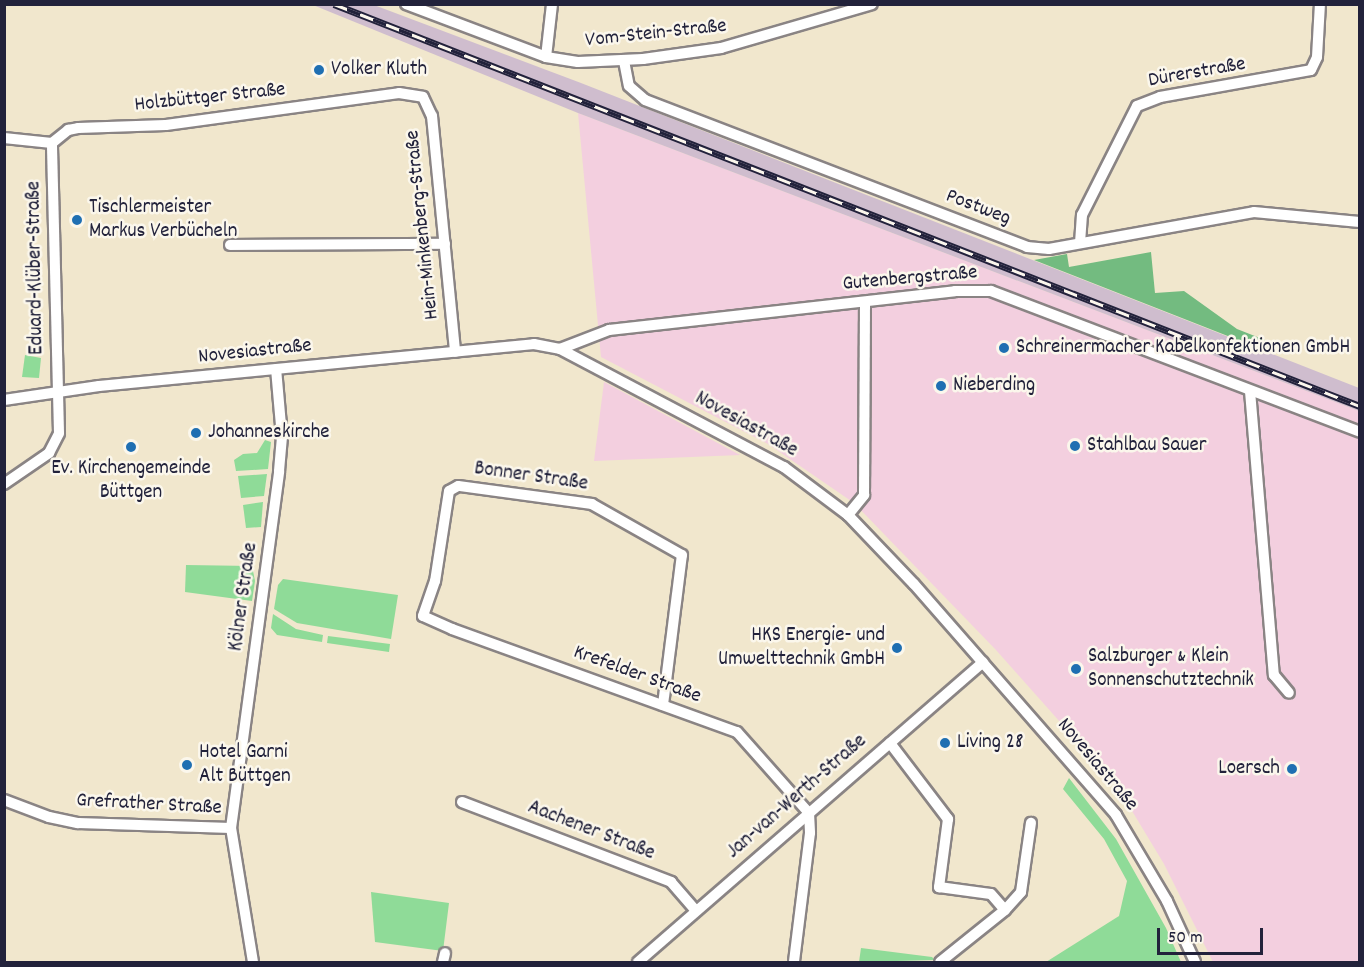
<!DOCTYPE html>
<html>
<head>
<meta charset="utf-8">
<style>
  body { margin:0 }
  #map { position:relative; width:1364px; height:967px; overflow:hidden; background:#f1e7cd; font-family:Dekko,sans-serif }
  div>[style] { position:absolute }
  .built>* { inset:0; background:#f3cfdf }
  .industrial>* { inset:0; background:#cfbdce }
  .green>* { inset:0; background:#8fdb98 }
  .forest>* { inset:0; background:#73bb80 }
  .roads { filter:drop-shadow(2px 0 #8a8484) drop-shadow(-2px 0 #8a8484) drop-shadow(0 2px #8a8484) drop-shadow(0 -2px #8a8484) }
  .street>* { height:10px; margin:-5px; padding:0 5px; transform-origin:5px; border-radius:5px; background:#fff }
  .rail>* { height:7px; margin-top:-3.5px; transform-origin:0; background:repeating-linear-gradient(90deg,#fbf7ec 0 14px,#22223b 0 28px); box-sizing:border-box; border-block:2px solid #22223b }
  .dots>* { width:16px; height:16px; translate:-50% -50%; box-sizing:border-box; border:3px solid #fbf7ec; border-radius:50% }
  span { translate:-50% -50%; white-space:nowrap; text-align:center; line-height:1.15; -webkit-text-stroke:5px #fbf7ec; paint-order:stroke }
  .street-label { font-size:21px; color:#22223b }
  .poi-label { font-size:21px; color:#22223b }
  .left { translate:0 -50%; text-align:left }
  .right { translate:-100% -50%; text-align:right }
  .frame { position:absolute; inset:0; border:6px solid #22223b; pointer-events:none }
  .scale { position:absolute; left:1157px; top:928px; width:106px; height:27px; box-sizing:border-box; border:3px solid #22223b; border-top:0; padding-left:8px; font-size:18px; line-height:21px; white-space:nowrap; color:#22223b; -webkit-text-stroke:4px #fbf7ec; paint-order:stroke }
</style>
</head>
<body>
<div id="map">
  <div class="built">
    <div style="clip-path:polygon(578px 113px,1359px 411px,1359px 962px,1213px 962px,1164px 864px,1117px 786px,996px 650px,854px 503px,768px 444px,601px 357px)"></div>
    <div style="clip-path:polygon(604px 382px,740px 455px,594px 461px)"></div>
  </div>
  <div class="industrial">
    <div style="clip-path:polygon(313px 5px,374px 5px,581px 83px,1359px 388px,1359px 411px,578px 113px)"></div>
  </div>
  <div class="green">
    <div style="clip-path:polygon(25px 355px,41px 358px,39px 378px,22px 377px)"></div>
    <div style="clip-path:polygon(265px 440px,271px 442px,268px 469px,236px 471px,234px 460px,243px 454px,257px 453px)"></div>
    <div style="clip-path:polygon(267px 474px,264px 496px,241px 498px,238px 476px)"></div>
    <div style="clip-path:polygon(263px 502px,261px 527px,246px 528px,243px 505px)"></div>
    <div style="clip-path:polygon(186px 565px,252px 566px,255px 581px,252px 601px,185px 592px)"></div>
    <div style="clip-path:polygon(283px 579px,398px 595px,391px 639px,297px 623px,274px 609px,278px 585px)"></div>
    <div style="clip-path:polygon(273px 614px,296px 629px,323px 635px,322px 642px,277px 635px,271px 628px)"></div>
    <div style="clip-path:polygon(328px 636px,390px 644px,389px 652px,327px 643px)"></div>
    <div style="clip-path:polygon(1069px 778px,1116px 839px,1166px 928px,1181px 962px,1046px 962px,1119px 916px,1127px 881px,1104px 839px,1063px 789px)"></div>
    <div style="clip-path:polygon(371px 892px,449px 903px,443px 951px,375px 942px)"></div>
    <div style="clip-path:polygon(861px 948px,932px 957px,935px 960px,859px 962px)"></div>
  </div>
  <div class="forest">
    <div style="clip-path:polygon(1151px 252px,1155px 293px,1184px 291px,1237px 329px,1270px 342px,1266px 351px,1034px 260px,1067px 254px,1069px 267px)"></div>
  </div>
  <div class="roads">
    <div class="street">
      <div style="left:406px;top:4px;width:150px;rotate:20.7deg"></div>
      <div style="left:546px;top:57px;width:32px;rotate:9deg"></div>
      <div style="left:578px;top:62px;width:65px;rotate:-2.6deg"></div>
      <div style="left:643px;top:59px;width:79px;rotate:-8deg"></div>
      <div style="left:721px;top:48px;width:157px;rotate:-16.2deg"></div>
      <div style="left:546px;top:57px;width:53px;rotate:-83.5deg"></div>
      <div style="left:624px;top:61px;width:25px;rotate:79deg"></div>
      <div style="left:629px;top:86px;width:21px;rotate:41deg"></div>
      <div style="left:645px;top:100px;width:409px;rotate:21deg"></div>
      <div style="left:1027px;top:247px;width:22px;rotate:5deg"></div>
      <div style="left:1049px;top:249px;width:208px;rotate:-10.2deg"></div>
      <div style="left:1254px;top:212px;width:106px;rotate:5.4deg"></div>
      <div style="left:4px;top:138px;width:48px;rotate:5.9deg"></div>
      <div style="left:52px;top:143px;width:21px;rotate:-39deg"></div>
      <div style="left:68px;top:130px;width:10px;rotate:-11deg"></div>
      <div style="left:78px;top:128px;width:88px;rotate:-2deg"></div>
      <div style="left:166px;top:125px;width:235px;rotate:-7.8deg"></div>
      <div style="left:399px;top:93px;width:24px;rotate:9deg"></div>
      <div style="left:423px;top:97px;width:21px;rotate:65deg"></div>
      <div style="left:432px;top:116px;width:237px;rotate:84.4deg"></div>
      <div style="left:1080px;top:243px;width:28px;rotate:-86deg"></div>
      <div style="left:1082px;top:215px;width:122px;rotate:-63.2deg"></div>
      <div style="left:1137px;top:106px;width:25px;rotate:-21deg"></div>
      <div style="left:1160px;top:97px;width:153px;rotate:-10.1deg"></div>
      <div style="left:1311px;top:70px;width:14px;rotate:-65deg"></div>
      <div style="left:1317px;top:57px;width:53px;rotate:-86.8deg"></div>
      <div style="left:230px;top:245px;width:215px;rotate:-0.3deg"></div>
      <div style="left:560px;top:349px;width:53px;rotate:-21.2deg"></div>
      <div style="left:609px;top:330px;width:348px;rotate:-6.4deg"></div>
      <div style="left:955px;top:291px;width:36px"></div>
      <div style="left:991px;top:291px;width:395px;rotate:20.9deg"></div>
      <div style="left:1250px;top:391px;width:285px;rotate:85.2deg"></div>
      <div style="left:1274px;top:675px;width:23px;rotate:50deg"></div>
      <div style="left:4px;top:400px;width:96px;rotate:-8.4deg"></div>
      <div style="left:99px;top:386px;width:437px;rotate:-5.5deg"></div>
      <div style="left:534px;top:344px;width:26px;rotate:11deg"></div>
      <div style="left:560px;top:349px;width:253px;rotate:27.8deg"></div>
      <div style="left:784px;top:467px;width:80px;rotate:36.9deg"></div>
      <div style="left:848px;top:515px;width:95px;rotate:46.3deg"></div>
      <div style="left:914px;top:584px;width:307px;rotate:48.8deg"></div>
      <div style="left:1116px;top:815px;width:100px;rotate:59.3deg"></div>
      <div style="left:1167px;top:901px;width:67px;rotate:65.3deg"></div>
      <div style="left:4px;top:484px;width:55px;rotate:-34.6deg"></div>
      <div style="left:49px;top:453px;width:22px;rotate:-63deg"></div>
      <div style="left:59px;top:433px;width:290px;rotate:-91.4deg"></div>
      <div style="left:848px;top:515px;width:26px;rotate:-51deg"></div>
      <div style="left:864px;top:495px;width:193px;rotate:-89.7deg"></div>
      <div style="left:663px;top:705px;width:151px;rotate:-82.8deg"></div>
      <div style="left:682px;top:555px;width:103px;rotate:-150.5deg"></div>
      <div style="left:592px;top:504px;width:135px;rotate:-172.3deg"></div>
      <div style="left:458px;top:486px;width:10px;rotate:151deg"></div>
      <div style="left:449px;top:491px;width:91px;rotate:98.8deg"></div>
      <div style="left:435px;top:581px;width:37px;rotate:109deg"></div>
      <div style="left:423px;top:616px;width:32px;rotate:24deg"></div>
      <div style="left:452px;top:629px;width:303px;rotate:19.9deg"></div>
      <div style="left:737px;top:732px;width:108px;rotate:48.4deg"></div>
      <div style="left:809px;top:813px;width:20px;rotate:87deg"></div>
      <div style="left:810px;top:833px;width:130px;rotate:97.1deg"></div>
      <div style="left:890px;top:743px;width:96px;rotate:52.7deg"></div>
      <div style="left:948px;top:819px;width:69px;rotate:97.5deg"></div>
      <div style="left:939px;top:887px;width:52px;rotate:7.7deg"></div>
      <div style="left:991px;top:894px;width:21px;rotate:49deg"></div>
      <div style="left:1005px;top:910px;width:83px;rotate:141.3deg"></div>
      <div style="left:4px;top:800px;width:48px;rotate:20.7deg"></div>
      <div style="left:49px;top:817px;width:30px;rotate:12deg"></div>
      <div style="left:78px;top:823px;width:153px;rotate:1.9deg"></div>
      <div style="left:462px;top:802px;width:224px;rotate:20.9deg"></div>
      <div style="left:671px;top:882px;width:37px;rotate:49deg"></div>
      <div style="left:1005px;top:910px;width:24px;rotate:-48deg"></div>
      <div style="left:1021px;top:892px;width:70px;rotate:-81.8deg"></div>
      <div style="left:253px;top:962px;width:136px;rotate:-99.3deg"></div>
      <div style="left:231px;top:828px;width:360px;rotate:-82.3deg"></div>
      <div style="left:279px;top:471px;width:34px;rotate:-85deg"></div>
      <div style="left:282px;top:437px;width:68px;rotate:-95deg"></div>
      <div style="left:443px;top:962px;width:9px;rotate:-77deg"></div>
      <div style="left:638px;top:962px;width:457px;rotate:-41deg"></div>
    </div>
  </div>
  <div class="rail">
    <div style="left:334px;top:4px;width:1102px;rotate:21.4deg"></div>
  </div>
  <div class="dots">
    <div style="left:319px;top:70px;background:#1f6fb2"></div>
    <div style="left:77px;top:220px;background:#1f6fb2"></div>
    <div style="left:1004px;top:348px;background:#1f6fb2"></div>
    <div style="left:941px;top:386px;background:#1f6fb2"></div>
    <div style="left:196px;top:433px;background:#1f6fb2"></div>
    <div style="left:1075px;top:446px;background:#1f6fb2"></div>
    <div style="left:131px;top:447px;background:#1f6fb2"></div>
    <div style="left:897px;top:648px;background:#1f6fb2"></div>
    <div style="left:1076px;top:669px;background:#1f6fb2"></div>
    <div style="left:945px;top:743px;background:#1f6fb2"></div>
    <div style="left:187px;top:765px;background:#1f6fb2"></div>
    <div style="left:1292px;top:769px;background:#1f6fb2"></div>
  </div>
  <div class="street-label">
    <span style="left:656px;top:34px;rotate:-6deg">Vom-Stein-Straße</span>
    <span style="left:1197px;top:73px;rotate:-10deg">Dürerstraße</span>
    <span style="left:210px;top:98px;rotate:-6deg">Holzbüttger Straße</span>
    <span style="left:978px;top:208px;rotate:21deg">Postweg</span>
    <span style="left:423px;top:225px;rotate:-96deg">Hein-Minkenberg-Straße</span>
    <span style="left:36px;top:268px;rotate:-91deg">Eduard-Klüber-Straße</span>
    <span style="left:910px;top:279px;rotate:-5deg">Gutenbergstraße</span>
    <span style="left:255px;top:352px;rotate:-6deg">Novesiastraße</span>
    <span style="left:746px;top:425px;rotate:29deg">Novesiastraße</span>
    <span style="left:531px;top:477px;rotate:8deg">Bonner Straße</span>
    <span style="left:244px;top:597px;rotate:-82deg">Kölner Straße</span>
    <span style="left:637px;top:675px;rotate:20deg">Krefelder Straße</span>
    <span style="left:1097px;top:765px;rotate:50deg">Novesiastraße</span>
    <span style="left:797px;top:797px;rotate:-41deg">Jan-van-Werth-Straße</span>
    <span style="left:149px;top:805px;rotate:3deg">Grefrather Straße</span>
    <span style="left:591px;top:831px;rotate:21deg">Aachener Straße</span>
  </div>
  <div class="poi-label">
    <span class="left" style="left:331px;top:70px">Volker Kluth</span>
    <span class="left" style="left:89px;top:220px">Tischlermeister<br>Markus Verbücheln</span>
    <span class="left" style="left:1016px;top:348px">Schreinermacher Kabelkonfektionen GmbH</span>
    <span class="left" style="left:953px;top:386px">Nieberding</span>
    <span class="left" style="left:208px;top:433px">Johanneskirche</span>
    <span class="left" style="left:1087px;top:446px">Stahlbau Sauer</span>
    <span style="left:131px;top:481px">Ev. Kirchengemeinde<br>Büttgen</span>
    <span class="right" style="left:885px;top:648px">HKS Energie- und<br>Umwelttechnik GmbH</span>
    <span class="left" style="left:1088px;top:669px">Salzburger &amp; Klein<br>Sonnenschutztechnik</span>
    <span class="left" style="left:957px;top:743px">Living 28</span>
    <span class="left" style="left:199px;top:765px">Hotel Garni<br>Alt Büttgen</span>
    <span class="right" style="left:1280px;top:769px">Loersch</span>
  </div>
  <div class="frame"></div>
  <div class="scale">50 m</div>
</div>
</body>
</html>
